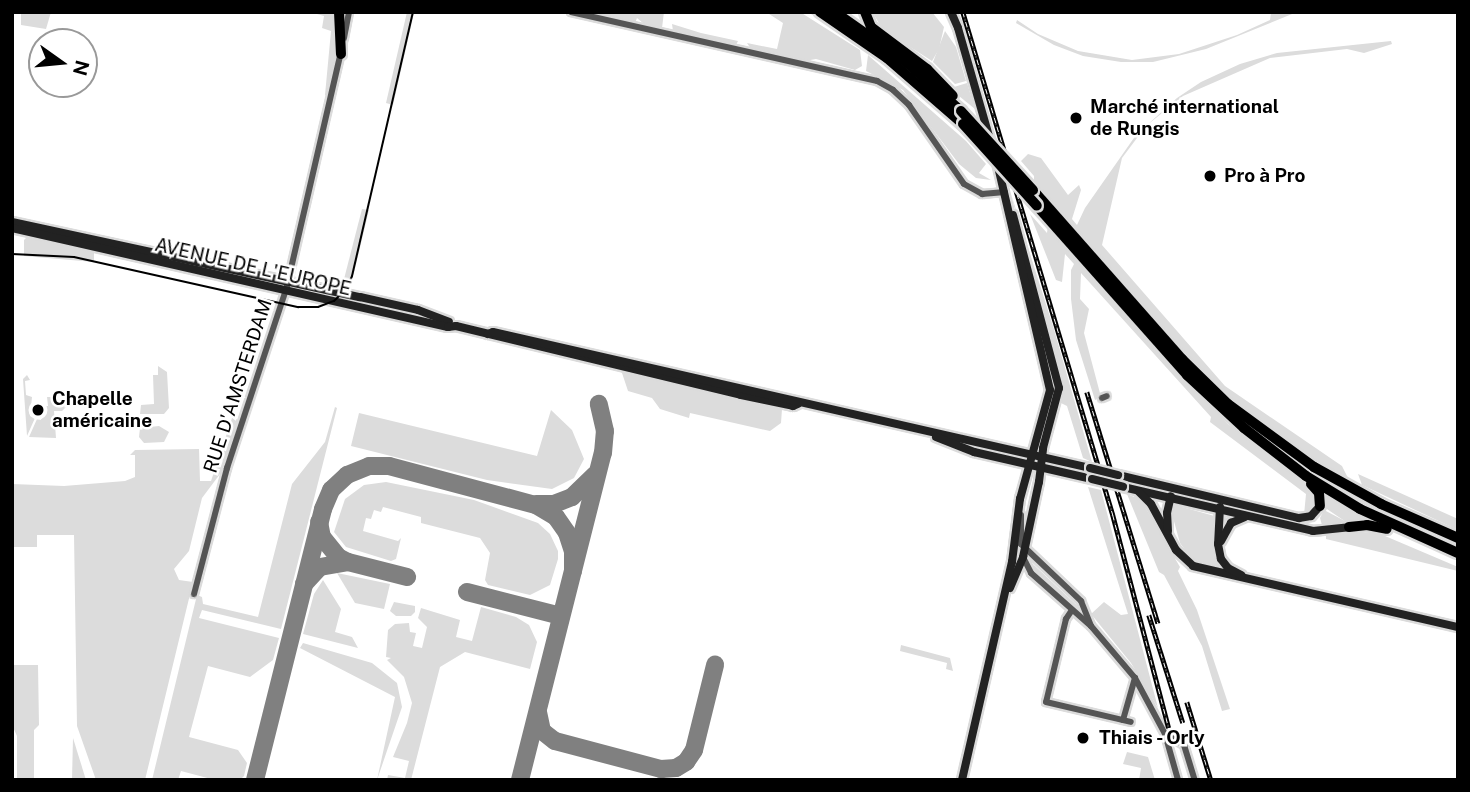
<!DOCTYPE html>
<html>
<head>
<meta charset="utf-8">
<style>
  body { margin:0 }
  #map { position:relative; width:1470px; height:792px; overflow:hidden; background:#fff; font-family:"Public Sans",sans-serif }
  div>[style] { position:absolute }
  .green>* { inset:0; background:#dcdcdc }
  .taxiway>* { height:18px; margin:-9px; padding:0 9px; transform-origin:9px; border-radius:9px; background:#808080 }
  .roads { filter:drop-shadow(2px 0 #dbdbdb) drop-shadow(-2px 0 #dbdbdb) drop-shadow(0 2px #dbdbdb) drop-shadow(0 -2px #dbdbdb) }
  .street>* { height:6px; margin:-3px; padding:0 3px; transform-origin:3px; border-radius:3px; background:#555 }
  .secondary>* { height:8px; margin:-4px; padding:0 4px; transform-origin:4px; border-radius:4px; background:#222 }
  .highway>* { height:10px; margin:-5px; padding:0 5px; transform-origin:5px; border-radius:5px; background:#000 }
  .tram>* { height:2px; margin:-1px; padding:0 1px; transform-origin:1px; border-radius:1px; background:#000 }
  .rail>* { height:4.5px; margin-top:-2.25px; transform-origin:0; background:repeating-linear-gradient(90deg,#fff 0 5px,#000 0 10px); box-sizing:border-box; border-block:2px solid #000 }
  .bridges { filter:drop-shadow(2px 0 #dbdbdb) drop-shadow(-2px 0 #dbdbdb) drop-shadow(0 2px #dbdbdb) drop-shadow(0 -2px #dbdbdb) }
  .secondary-bridge>* { height:8px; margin:-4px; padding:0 4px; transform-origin:4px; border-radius:4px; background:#222 }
  .highway-bridge>* { height:10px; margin:-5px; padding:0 5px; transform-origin:5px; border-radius:5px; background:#000 }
  .dots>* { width:19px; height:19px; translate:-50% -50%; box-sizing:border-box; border:4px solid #fff; border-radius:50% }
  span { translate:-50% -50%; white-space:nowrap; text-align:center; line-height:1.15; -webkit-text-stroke:5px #fff; paint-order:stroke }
  .poi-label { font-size:19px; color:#000; font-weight:700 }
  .left { translate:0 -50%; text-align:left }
  .street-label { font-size:19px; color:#000 }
  .frame { position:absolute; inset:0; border:14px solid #000; pointer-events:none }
  .north { position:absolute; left:28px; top:28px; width:70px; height:70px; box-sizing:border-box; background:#fff; border:2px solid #999; border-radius:50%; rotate:105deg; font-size:19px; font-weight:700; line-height:28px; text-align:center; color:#000 }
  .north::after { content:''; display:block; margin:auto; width:24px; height:32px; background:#000; clip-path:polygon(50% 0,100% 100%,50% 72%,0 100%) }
</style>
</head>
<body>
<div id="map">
  <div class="green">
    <div style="clip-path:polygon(21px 12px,51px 12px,46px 29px,21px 25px)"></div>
    <div style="clip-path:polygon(310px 12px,336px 12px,338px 41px,328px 96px,325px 95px,331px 31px,322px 28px,324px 16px)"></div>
    <div style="clip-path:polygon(407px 12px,414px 13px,393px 105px,386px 103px)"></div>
    <div style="clip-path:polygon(588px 12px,664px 12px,662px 28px,644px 24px,637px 18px,635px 23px)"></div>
    <div style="clip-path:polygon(766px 12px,800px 12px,860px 50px,862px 66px,855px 70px,816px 59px,805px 61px,751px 49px,747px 43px,777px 49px,783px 23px)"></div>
    <div style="clip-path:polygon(808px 12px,814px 12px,871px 51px,928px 99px,985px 153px,985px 156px,909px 84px,870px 53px)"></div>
    <div style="clip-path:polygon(932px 12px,944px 27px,939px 49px,932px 61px,882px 29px,873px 13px)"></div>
    <div style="clip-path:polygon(1271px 12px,1297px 12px,1206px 49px,1153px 62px,1121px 62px,1083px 56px,1054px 45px,1016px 23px,1017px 20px,1038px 34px,1078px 51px,1132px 60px,1179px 54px,1237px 35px,1270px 20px)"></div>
    <div style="clip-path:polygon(672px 24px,701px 33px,738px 41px,736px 45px,673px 31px)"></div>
    <div style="clip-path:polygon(945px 31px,956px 47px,966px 81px,955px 84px,933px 62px)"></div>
    <div style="clip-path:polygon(1391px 41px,1392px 44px,1364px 53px,1347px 49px,1270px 58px,1183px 96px,1146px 126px,1122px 158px,1102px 245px,1225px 386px,1342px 466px,1348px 478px,1328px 470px,1253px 417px,1186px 358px,1034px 185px,1034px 176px,1021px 161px,1028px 154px,1041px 158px,1068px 195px,1079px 185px,1081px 190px,1072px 219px,1077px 225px,1085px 208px,1136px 135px,1177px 98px,1201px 82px,1240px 64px,1277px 53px)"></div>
    <div style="clip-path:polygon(868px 55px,966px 141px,986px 164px,979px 173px,991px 180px,976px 178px,959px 164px,903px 90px,866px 71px)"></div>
    <div style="clip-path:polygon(967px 83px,975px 109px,959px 96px,954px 87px)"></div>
    <div style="clip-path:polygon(1010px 191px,1053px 326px,1092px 462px,1083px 458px,1067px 406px,1061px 403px,1062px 385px)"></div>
    <div style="clip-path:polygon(362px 209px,369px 210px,351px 285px,343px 283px)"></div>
    <div style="clip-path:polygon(1030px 214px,1047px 233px,1048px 225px,1228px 424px,1315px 491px,1316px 505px,1309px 513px,1304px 515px,1306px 494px,1210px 422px,1211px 417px,1081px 273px,1080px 299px,1089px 309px,1084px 333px,1101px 397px,1095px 400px,1076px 340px,1071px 299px,1071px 270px,1074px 264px,1065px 254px,1062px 282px,1056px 280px)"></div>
    <div style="clip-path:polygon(29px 235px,94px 250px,94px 262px,24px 256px,24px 240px)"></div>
    <div style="clip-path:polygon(158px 366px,167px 372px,169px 408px,164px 414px,140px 414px,141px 405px,154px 404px,153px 375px,158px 375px)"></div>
    <div style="clip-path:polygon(621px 370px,782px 409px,781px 423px,770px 431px,690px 413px,689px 418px,660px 409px,652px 398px,628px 391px)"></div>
    <div style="clip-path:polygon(27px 375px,30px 380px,25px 381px,26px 395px,32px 397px,30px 416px,35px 418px,27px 436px,23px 379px)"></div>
    <div style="clip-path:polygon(47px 397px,52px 397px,59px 405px,68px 405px,62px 411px,54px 411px,56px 438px,29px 437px,37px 419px,41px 420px,44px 406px,48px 406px)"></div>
    <div style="clip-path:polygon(335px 407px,337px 408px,281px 629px,202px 610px,199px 618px,279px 638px,273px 660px,250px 677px,208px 666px,189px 737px,238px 750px,247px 763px,244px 776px,240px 780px,215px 780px,181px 771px,178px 780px,152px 780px,197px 595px,202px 597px,203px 604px,258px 617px,292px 484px,325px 442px)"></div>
    <div style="clip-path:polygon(551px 410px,572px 430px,584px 459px,574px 478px,552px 489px,487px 480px,351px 446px,359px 413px,537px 456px)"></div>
    <div style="clip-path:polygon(1231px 412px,1401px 518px,1384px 518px,1293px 463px)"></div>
    <div style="clip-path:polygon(233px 415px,239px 422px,223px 470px,202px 498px,189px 551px,174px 569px,179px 580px,193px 582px,145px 780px,96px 780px,77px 726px,74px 535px,37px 535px,37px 547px,12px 547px,12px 484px,64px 486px,125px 481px,135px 477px,135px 455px,130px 455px,135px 450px,199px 449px,200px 481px,211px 481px)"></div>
    <div style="clip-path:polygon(159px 426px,169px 432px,164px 442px,144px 443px,139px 437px,140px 428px)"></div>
    <div style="clip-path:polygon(1358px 474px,1458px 519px,1458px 530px,1362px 485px)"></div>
    <div style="clip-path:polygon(386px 482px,474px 500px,538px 523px,550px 534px,558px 551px,558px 559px,550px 585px,530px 595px,488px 585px,485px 580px,490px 553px,480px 538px,421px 523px,421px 517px,383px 507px,381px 512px,374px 510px,371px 519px,366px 518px,363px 531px,398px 541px,401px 538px,396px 559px,391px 561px,346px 547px,334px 532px,345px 499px,364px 485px)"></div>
    <div style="clip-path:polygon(1088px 487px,1101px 490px,1158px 708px,1131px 663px,1091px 614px,1104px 602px,1121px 615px,1128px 614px)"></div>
    <div style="clip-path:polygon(1127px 494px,1137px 498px,1145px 507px,1180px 567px,1178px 571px,1197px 610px,1230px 709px,1222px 711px,1202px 646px,1164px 575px,1159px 572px)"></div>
    <div style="clip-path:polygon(1327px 497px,1355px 514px,1368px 521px,1349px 524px,1324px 507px)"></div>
    <div style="clip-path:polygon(1175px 505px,1218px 517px,1215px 551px,1222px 566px,1219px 569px,1191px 558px,1180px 543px,1172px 514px)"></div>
    <div style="clip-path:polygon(1324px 510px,1345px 521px,1346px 525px,1327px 528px,1322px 525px,1320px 518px)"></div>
    <div style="clip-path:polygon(1345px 532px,1378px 533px,1458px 567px,1458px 571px,1326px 539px,1326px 536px)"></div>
    <div style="clip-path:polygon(1033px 564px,1083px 611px,1086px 620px,1035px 572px)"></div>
    <div style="clip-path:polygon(337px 573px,390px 584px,384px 609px,355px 603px)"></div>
    <div style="clip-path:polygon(323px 580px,341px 609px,335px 632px,352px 637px,358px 648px,303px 634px,314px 594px)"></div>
    <div style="clip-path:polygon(394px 602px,415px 606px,415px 612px,411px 616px,396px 616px,390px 611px)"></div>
    <div style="clip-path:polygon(481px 607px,516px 617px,529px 625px,537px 642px,530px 669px,465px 652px,440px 667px,411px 780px,387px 780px,388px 775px,405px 778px,409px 761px,393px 757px,407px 723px,412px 703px,404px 677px,387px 660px,391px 658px,386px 657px,388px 630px,395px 624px,409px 623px,410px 632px,416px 633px,413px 646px,422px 648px,427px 627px,418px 618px,421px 608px,460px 620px,456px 637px,472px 641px)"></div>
    <div style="clip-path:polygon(303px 643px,372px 663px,397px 683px,402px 707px,377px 780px,395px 697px,300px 648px)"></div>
    <div style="clip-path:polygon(901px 645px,950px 658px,953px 671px,946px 669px,947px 663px,900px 651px)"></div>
    <div style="clip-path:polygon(12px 665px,38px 665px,39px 725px,34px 730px,34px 780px,17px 780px,17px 736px,12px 725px)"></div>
    <div style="clip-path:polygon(73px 738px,86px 780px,72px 780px)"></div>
    <div style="clip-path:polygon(1127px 752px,1148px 757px,1155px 780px,1139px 780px,1141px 768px,1123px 764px)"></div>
  </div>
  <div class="taxiway">
    <div style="left:536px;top:504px;width:18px"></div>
    <div style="left:554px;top:504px;width:19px;rotate:-21deg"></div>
    <div style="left:572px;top:497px;width:32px;rotate:-44deg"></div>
    <div style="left:319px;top:522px;width:15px;rotate:79deg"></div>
    <div style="left:322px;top:537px;width:26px;rotate:51deg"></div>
    <div style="left:338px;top:557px;width:11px;rotate:27deg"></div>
    <div style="left:348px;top:562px;width:61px;rotate:14.3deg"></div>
    <div style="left:304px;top:584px;width:23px;rotate:-47deg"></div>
    <div style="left:320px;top:567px;width:28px;rotate:-10deg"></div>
    <div style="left:467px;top:592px;width:97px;rotate:14.3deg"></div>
    <div style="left:538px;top:712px;width:19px;rotate:78deg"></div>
    <div style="left:542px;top:731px;width:16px;rotate:38deg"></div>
    <div style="left:555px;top:741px;width:110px;rotate:14.8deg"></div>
    <div style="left:661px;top:769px;width:15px;rotate:-4deg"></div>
    <div style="left:676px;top:768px;width:12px;rotate:-31deg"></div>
    <div style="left:686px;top:762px;width:14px;rotate:-56deg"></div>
    <div style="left:694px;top:750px;width:88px;rotate:-76.1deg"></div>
    <div style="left:255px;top:780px;width:279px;rotate:-75.9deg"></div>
    <div style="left:323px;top:509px;width:21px;rotate:-67deg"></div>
    <div style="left:331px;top:490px;width:22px;rotate:-43deg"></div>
    <div style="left:347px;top:475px;width:24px;rotate:-22deg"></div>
    <div style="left:369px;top:466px;width:20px"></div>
    <div style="left:389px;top:466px;width:152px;rotate:14.9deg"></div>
    <div style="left:536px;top:505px;width:23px;rotate:31deg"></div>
    <div style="left:556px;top:517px;width:19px;rotate:55deg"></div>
    <div style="left:567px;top:533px;width:20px;rotate:72deg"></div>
    <div style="left:573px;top:552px;width:19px;rotate:90deg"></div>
    <div style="left:520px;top:780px;width:337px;rotate:-75.8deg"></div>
    <div style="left:603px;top:453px;width:22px;rotate:-85deg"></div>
    <div style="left:605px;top:431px;width:28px;rotate:-103deg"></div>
  </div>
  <div class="roads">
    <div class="street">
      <div style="left:571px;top:12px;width:314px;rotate:12.7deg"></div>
      <div style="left:877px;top:81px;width:18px;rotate:29deg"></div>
      <div style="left:893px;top:90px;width:22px;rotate:43deg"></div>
      <div style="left:909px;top:105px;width:96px;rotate:55.2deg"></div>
      <div style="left:964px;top:184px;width:21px;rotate:29deg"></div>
      <div style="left:982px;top:194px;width:23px;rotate:-5deg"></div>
      <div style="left:344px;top:38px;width:26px;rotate:-79deg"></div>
      <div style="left:1102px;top:398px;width:5px;rotate:-22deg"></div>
      <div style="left:1021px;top:515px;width:29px;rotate:90deg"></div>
      <div style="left:1021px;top:544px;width:83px;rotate:43.5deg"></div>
      <div style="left:1081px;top:601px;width:27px;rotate:68deg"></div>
      <div style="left:1023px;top:557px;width:18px;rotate:63deg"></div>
      <div style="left:1031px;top:573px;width:80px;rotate:41.5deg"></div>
      <div style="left:1091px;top:626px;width:68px;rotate:49.8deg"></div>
      <div style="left:1135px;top:678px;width:64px;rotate:61.8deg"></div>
      <div style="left:1165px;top:734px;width:48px;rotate:74.2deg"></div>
      <div style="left:194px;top:594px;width:130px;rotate:-75.3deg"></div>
      <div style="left:227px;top:468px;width:188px;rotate:-71.7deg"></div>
      <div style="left:286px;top:290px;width:244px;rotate:-77deg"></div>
      <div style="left:1072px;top:610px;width:11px;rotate:124deg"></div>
      <div style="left:1066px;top:619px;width:85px;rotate:103.5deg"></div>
      <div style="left:1046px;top:702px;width:87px;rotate:13.2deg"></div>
      <div style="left:1123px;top:720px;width:44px;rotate:-74.1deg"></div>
      <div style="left:1165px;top:734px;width:22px;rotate:30deg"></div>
      <div style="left:1184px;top:745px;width:37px;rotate:73deg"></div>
    </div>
    <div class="secondary">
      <div style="left:951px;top:12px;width:17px;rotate:66deg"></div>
      <div style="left:958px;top:28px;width:120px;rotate:74deg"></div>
      <div style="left:12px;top:222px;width:356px;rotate:12.2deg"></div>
      <div style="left:360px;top:297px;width:59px;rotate:12.6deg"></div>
      <div style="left:418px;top:310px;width:33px;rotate:21deg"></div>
      <div style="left:12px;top:228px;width:447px;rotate:12.8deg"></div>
      <div style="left:448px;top:327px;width:8px;rotate:-7deg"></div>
      <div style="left:456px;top:326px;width:293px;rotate:13.6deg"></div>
      <div style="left:741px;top:395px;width:53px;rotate:11.9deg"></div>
      <div style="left:793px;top:406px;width:5px;rotate:-22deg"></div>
      <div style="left:488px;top:334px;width:5px;rotate:-22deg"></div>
      <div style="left:493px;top:332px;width:612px;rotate:12.83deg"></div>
      <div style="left:936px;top:437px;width:41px;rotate:21.5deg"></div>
      <div style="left:974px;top:452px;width:121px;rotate:12.9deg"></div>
      <div style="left:1118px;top:475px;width:186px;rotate:13.4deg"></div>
      <div style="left:1299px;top:518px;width:12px;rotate:-9deg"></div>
      <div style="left:1311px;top:516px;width:13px;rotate:-48deg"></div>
      <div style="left:1123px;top:487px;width:195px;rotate:13deg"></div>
      <div style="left:1313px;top:531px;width:36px;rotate:-6deg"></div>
      <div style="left:1139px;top:492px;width:17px;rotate:45deg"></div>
      <div style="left:1151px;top:504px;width:52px;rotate:61.5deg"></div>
      <div style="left:1176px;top:550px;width:23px;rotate:43deg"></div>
      <div style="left:1193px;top:566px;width:272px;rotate:13deg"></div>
      <div style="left:1220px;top:507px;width:37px;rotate:93deg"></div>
      <div style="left:1218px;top:544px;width:15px;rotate:79deg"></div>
      <div style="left:1221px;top:559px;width:11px;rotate:52deg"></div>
      <div style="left:1228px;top:568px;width:15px;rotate:28deg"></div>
      <div style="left:1168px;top:531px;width:18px;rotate:-93deg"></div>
      <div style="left:1167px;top:513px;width:17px;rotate:-77deg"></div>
      <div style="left:1221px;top:541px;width:21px;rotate:-61deg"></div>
      <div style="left:1231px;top:523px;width:15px;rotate:-23deg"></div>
      <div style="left:1010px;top:588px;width:34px;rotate:-67deg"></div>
      <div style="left:1023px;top:557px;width:77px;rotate:-78deg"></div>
      <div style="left:1039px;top:482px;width:34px;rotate:-83deg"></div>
      <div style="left:1043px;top:448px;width:62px;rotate:-75.1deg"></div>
      <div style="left:1059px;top:388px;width:179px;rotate:-104.9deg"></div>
      <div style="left:962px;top:780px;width:224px;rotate:-77.1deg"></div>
      <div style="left:1012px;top:562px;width:64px;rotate:-82.8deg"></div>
      <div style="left:1020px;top:499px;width:113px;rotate:-74.6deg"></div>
      <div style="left:1050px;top:390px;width:234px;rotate:-103.1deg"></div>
    </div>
    <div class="highway">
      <div style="left:339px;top:12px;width:42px;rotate:87.3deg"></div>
      <div style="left:820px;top:12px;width:81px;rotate:34.5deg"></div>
      <div style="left:887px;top:58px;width:101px;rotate:41deg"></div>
      <div style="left:835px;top:12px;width:87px;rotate:35.2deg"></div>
      <div style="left:906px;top:62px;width:74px;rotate:41.7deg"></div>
      <div style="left:865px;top:12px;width:16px;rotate:68deg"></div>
      <div style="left:871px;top:27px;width:70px;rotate:36.9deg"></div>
      <div style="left:927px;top:69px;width:37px;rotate:46deg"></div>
      <div style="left:1033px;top:190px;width:225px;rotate:48.6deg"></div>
      <div style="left:1182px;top:359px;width:64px;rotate:44.4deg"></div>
      <div style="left:1228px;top:404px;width:107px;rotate:36.2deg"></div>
      <div style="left:1314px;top:467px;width:77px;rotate:28.9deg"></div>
      <div style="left:1381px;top:504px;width:84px;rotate:23.8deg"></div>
      <div style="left:1037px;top:206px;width:226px;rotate:48.4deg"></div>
      <div style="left:1187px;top:375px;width:78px;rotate:42.9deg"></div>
      <div style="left:1244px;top:428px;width:78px;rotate:37.7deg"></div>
      <div style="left:1306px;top:476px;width:63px;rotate:31.4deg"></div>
      <div style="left:1360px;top:509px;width:107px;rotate:24.2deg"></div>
      <div style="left:1311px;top:484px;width:12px;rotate:48deg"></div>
      <div style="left:1319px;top:493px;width:13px;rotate:86deg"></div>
      <div style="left:1349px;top:527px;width:18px;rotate:-6deg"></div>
      <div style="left:1367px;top:525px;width:20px;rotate:11deg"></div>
    </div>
  </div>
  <div class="tram">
    <div style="left:12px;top:254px;width:62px;rotate:2.8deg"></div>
    <div style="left:74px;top:257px;width:230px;rotate:12.6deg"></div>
    <div style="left:298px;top:307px;width:20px"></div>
    <div style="left:318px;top:307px;width:17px;rotate:-21deg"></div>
    <div style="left:334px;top:301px;width:17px;rotate:-45deg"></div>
    <div style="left:346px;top:289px;width:14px;rotate:-65deg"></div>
    <div style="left:352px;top:276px;width:271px;rotate:-77deg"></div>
  </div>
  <div class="rail">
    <div style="left:963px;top:12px;width:525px;rotate:73.39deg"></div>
    <div style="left:1113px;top:515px;width:220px;rotate:75.3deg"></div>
    <div style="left:1087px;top:392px;width:242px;rotate:72.9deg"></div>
    <div style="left:1149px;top:615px;width:113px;rotate:72.5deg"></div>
    <div style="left:1187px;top:702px;width:82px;rotate:72.9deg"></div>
  </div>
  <div class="bridges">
    <div class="secondary-bridge">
      <div style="left:1090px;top:468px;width:29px;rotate:14deg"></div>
      <div style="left:1092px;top:479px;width:32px;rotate:14deg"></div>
    </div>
    <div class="highway-bridge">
      <div style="left:961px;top:111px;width:107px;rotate:47.7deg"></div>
      <div style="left:963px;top:124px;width:110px;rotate:47.9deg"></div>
    </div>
  </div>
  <div class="dots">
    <div style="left:1076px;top:118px;background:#000"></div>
    <div style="left:1210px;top:176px;background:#000"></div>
    <div style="left:38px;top:410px;background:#000"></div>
    <div style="left:1083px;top:738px;background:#000"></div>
  </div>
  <div class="poi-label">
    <span class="left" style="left:1090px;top:118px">Marché international<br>de Rungis</span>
    <span class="left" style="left:1224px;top:176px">Pro à Pro</span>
    <span class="left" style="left:52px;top:410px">Chapelle<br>américaine</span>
    <span class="left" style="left:1099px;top:738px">Thiais - Orly</span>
  </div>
  <div class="street-label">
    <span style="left:253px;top:267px;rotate:13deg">AVENUE DE L'EUROPE</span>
    <span style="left:238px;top:386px;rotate:-72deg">RUE D'AMSTERDAM</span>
  </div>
  <div class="frame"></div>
  <div class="north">N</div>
</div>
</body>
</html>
